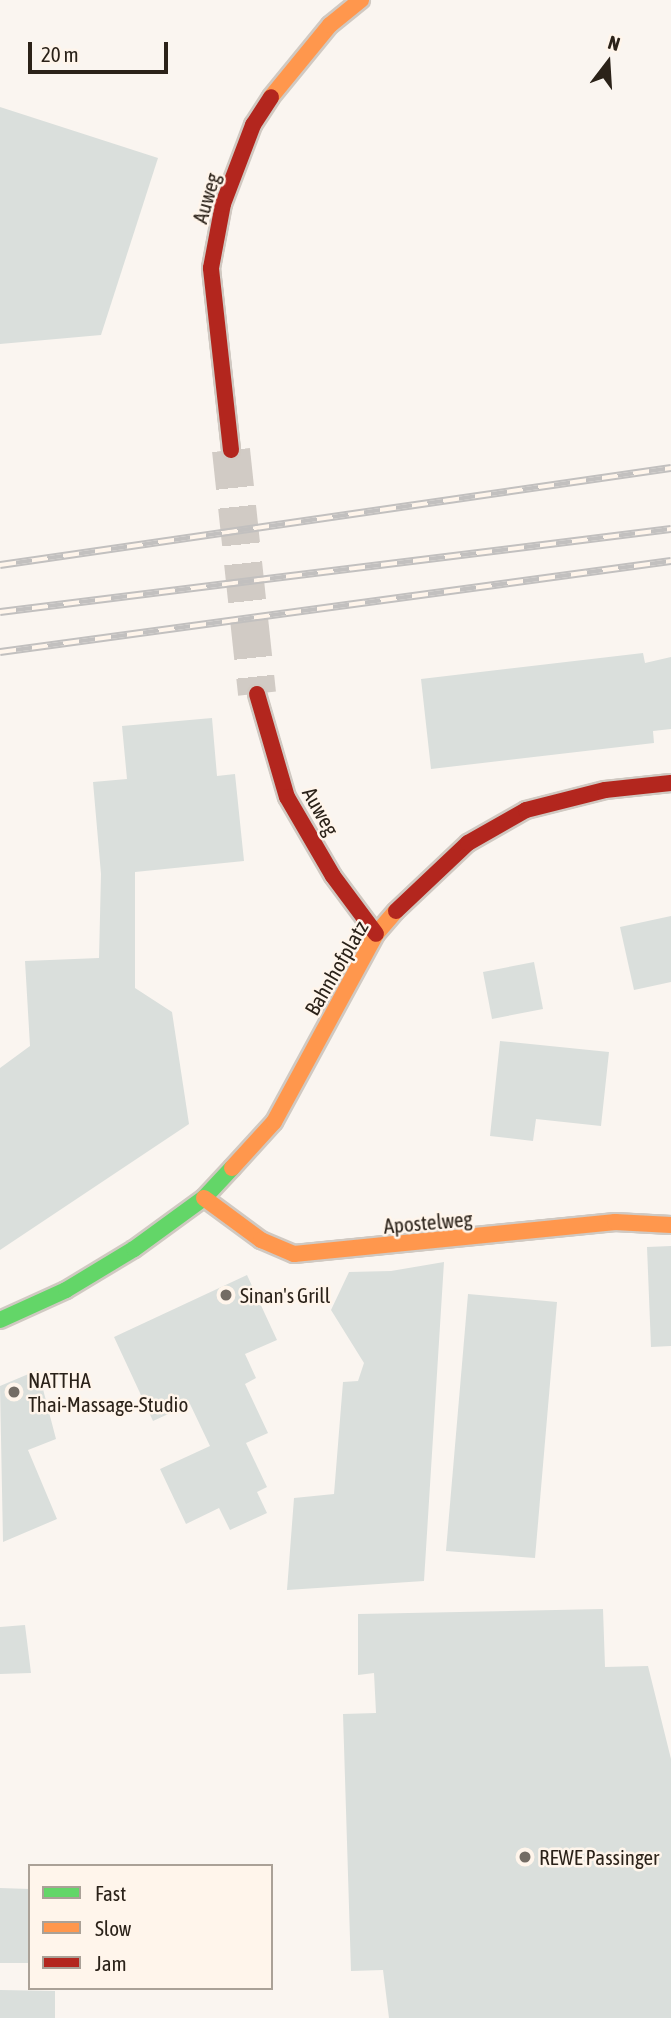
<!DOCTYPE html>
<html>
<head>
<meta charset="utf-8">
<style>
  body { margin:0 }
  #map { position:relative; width:671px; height:2018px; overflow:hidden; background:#faf5f0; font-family:"Asap Condensed",sans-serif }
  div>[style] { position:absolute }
  .building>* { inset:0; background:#dadfdc }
  .secondary-tunnel>* { height:38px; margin-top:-19px; transform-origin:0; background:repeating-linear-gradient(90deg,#d1cbc5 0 38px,transparent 0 57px) }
  .roads { filter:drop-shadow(2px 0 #d0c9c2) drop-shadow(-2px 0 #d0c9c2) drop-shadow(0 2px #d0c9c2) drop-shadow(0 -2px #d0c9c2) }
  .fast>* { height:16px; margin:-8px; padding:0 8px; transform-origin:8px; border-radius:8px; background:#63d668 }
  .slow>* { height:16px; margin:-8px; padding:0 8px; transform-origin:8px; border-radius:8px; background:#ff974d }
  .jam>* { height:16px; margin:-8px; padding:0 8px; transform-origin:8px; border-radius:8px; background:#b3261e }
  .rail>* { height:8px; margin-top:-4px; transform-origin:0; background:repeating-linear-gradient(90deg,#fff5eb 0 16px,#c2c0bf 0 32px); box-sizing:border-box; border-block:2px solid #c2c0bf }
  .dots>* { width:19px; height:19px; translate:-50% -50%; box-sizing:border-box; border:4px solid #fff5eb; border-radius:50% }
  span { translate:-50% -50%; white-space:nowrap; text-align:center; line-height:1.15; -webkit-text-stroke:5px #fff5eb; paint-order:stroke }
  .street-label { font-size:21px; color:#2b2219 }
  .poi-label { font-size:21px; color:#2b2219 }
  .left { translate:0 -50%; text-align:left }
  .legend { position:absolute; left:28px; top:1864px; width:245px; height:126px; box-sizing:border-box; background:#fff5eb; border:2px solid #aaa197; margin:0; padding:9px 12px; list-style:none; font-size:21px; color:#2b2219 }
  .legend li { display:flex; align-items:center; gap:14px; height:35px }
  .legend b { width:35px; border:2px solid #aaa197 }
  .north { position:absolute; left:573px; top:28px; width:70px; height:70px; -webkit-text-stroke:5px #fff5eb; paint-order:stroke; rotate:17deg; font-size:19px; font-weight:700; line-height:28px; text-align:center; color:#2b2219 }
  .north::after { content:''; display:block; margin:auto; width:24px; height:32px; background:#2b2219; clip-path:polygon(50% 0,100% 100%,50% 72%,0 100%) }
  .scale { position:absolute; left:28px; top:42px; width:140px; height:32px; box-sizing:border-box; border:4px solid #2b2219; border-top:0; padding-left:9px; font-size:21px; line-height:24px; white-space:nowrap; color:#2b2219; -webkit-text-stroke:5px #fff5eb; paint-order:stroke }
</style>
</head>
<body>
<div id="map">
  <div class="building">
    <div style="clip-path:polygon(0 107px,158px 158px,101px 335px,0 344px)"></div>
    <div style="clip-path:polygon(643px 653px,645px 663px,671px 657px,671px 729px,653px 731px,654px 743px,431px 769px,421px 679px)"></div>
    <div style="clip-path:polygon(212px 718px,217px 776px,235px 774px,244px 861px,135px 872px,135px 988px,172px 1012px,189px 1124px,0 1250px,0 1068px,30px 1046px,25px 961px,99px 958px,101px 874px,93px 782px,127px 779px,122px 726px)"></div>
    <div style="clip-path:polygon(671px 916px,671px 982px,634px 990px,620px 927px)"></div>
    <div style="clip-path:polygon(534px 962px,543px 1009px,492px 1019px,483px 972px)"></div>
    <div style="clip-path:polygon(500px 1041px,609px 1052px,601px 1126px,536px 1119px,533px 1141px,490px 1136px)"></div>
    <div style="clip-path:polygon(671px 1246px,671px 1346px,651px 1347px,647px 1247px)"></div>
    <div style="clip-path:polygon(444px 1262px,424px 1581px,287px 1590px,294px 1498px,334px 1494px,343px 1382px,358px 1381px,364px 1363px,331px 1310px,349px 1272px,391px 1271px)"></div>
    <div style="clip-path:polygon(247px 1275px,277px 1340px,245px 1354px,256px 1378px,245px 1384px,268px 1433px,246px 1443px,267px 1487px,257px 1492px,267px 1513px,230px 1530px,219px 1508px,186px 1524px,160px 1469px,210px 1446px,190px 1404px,153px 1421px,114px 1337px)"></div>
    <div style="clip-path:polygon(468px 1294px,557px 1302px,535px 1558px,446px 1551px)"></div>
    <div style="clip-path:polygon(38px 1370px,56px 1439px,28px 1450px,57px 1519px,3px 1542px,0 1386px)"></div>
    <div style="clip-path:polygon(603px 1609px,605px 1667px,648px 1666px,671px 1759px,671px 2018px,389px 2018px,383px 1970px,351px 1971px,343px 1714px,376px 1713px,374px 1673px,358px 1675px,358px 1614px)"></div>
    <div style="clip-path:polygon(25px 1625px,31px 1673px,0 1674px,0 1627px)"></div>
    <div style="clip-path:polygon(0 1888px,30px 1889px,30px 1963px,0 1963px)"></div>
    <div style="clip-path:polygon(0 1990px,55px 1991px,55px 2018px,0 2018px)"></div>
  </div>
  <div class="secondary-tunnel">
    <div style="left:231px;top:450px;width:245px;rotate:83.9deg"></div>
  </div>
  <div class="roads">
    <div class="fast">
      <div style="left:0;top:1320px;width:72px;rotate:-24.4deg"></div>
      <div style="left:66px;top:1290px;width:79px;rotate:-31.1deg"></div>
      <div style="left:134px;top:1249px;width:87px;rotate:-36.1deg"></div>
      <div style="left:204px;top:1198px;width:41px;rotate:-47deg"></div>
    </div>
    <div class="slow">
      <div style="left:271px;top:97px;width:93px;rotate:-50.7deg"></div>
      <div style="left:330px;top:25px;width:40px;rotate:-39deg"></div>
      <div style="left:232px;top:1168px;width:62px;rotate:-47.6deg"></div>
      <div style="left:274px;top:1122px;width:214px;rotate:-61.5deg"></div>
      <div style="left:376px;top:934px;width:30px;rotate:-49deg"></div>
      <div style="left:204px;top:1198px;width:71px;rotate:36.4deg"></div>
      <div style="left:261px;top:1240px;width:36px;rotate:23deg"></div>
      <div style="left:294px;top:1254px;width:323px;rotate:-5.7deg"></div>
      <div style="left:615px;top:1222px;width:56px;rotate:3.1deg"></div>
    </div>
    <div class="jam">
      <div style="left:231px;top:450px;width:183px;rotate:-96.3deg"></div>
      <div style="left:211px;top:268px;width:65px;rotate:-79.4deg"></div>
      <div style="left:223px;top:204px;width:85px;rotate:-69.2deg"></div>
      <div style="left:253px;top:125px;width:33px;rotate:-57deg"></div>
      <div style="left:257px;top:694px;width:107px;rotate:73.8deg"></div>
      <div style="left:287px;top:797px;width:91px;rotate:59.8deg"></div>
      <div style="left:333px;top:876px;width:72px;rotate:53.4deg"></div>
      <div style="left:396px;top:911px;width:99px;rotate:-43.4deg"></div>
      <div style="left:468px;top:843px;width:67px;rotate:-29.6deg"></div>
      <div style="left:526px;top:810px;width:81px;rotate:-14.2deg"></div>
      <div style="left:605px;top:790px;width:66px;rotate:-6.1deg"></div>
    </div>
  </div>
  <div class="rail">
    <div style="left:0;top:565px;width:678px;rotate:-8.23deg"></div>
    <div style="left:0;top:612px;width:676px;rotate:-7.05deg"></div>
    <div style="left:0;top:652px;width:677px;rotate:-7.72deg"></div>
  </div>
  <div class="dots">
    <div style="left:226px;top:1295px;background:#736c64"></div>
    <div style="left:14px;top:1392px;background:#736c64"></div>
    <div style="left:525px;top:1857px;background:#736c64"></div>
  </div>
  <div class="street-label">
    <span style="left:206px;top:198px;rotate:-74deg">Auweg</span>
    <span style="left:321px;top:811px;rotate:61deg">Auweg</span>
    <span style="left:336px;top:968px;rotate:-60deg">Bahnhofplatz</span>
    <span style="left:428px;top:1222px;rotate:-5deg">Apostelweg</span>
  </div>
  <div class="poi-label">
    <span class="left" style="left:240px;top:1295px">Sinan's Grill</span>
    <span class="left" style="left:28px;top:1392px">NATTHA<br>Thai-Massage-Studio</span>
    <span class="left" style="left:539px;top:1857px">REWE Passinger</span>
  </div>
  <ul class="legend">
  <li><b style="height:9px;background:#63d668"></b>Fast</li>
  <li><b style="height:9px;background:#ff974d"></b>Slow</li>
  <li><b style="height:9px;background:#b3261e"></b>Jam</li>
  </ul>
  <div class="north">N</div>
  <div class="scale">20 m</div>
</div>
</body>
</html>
